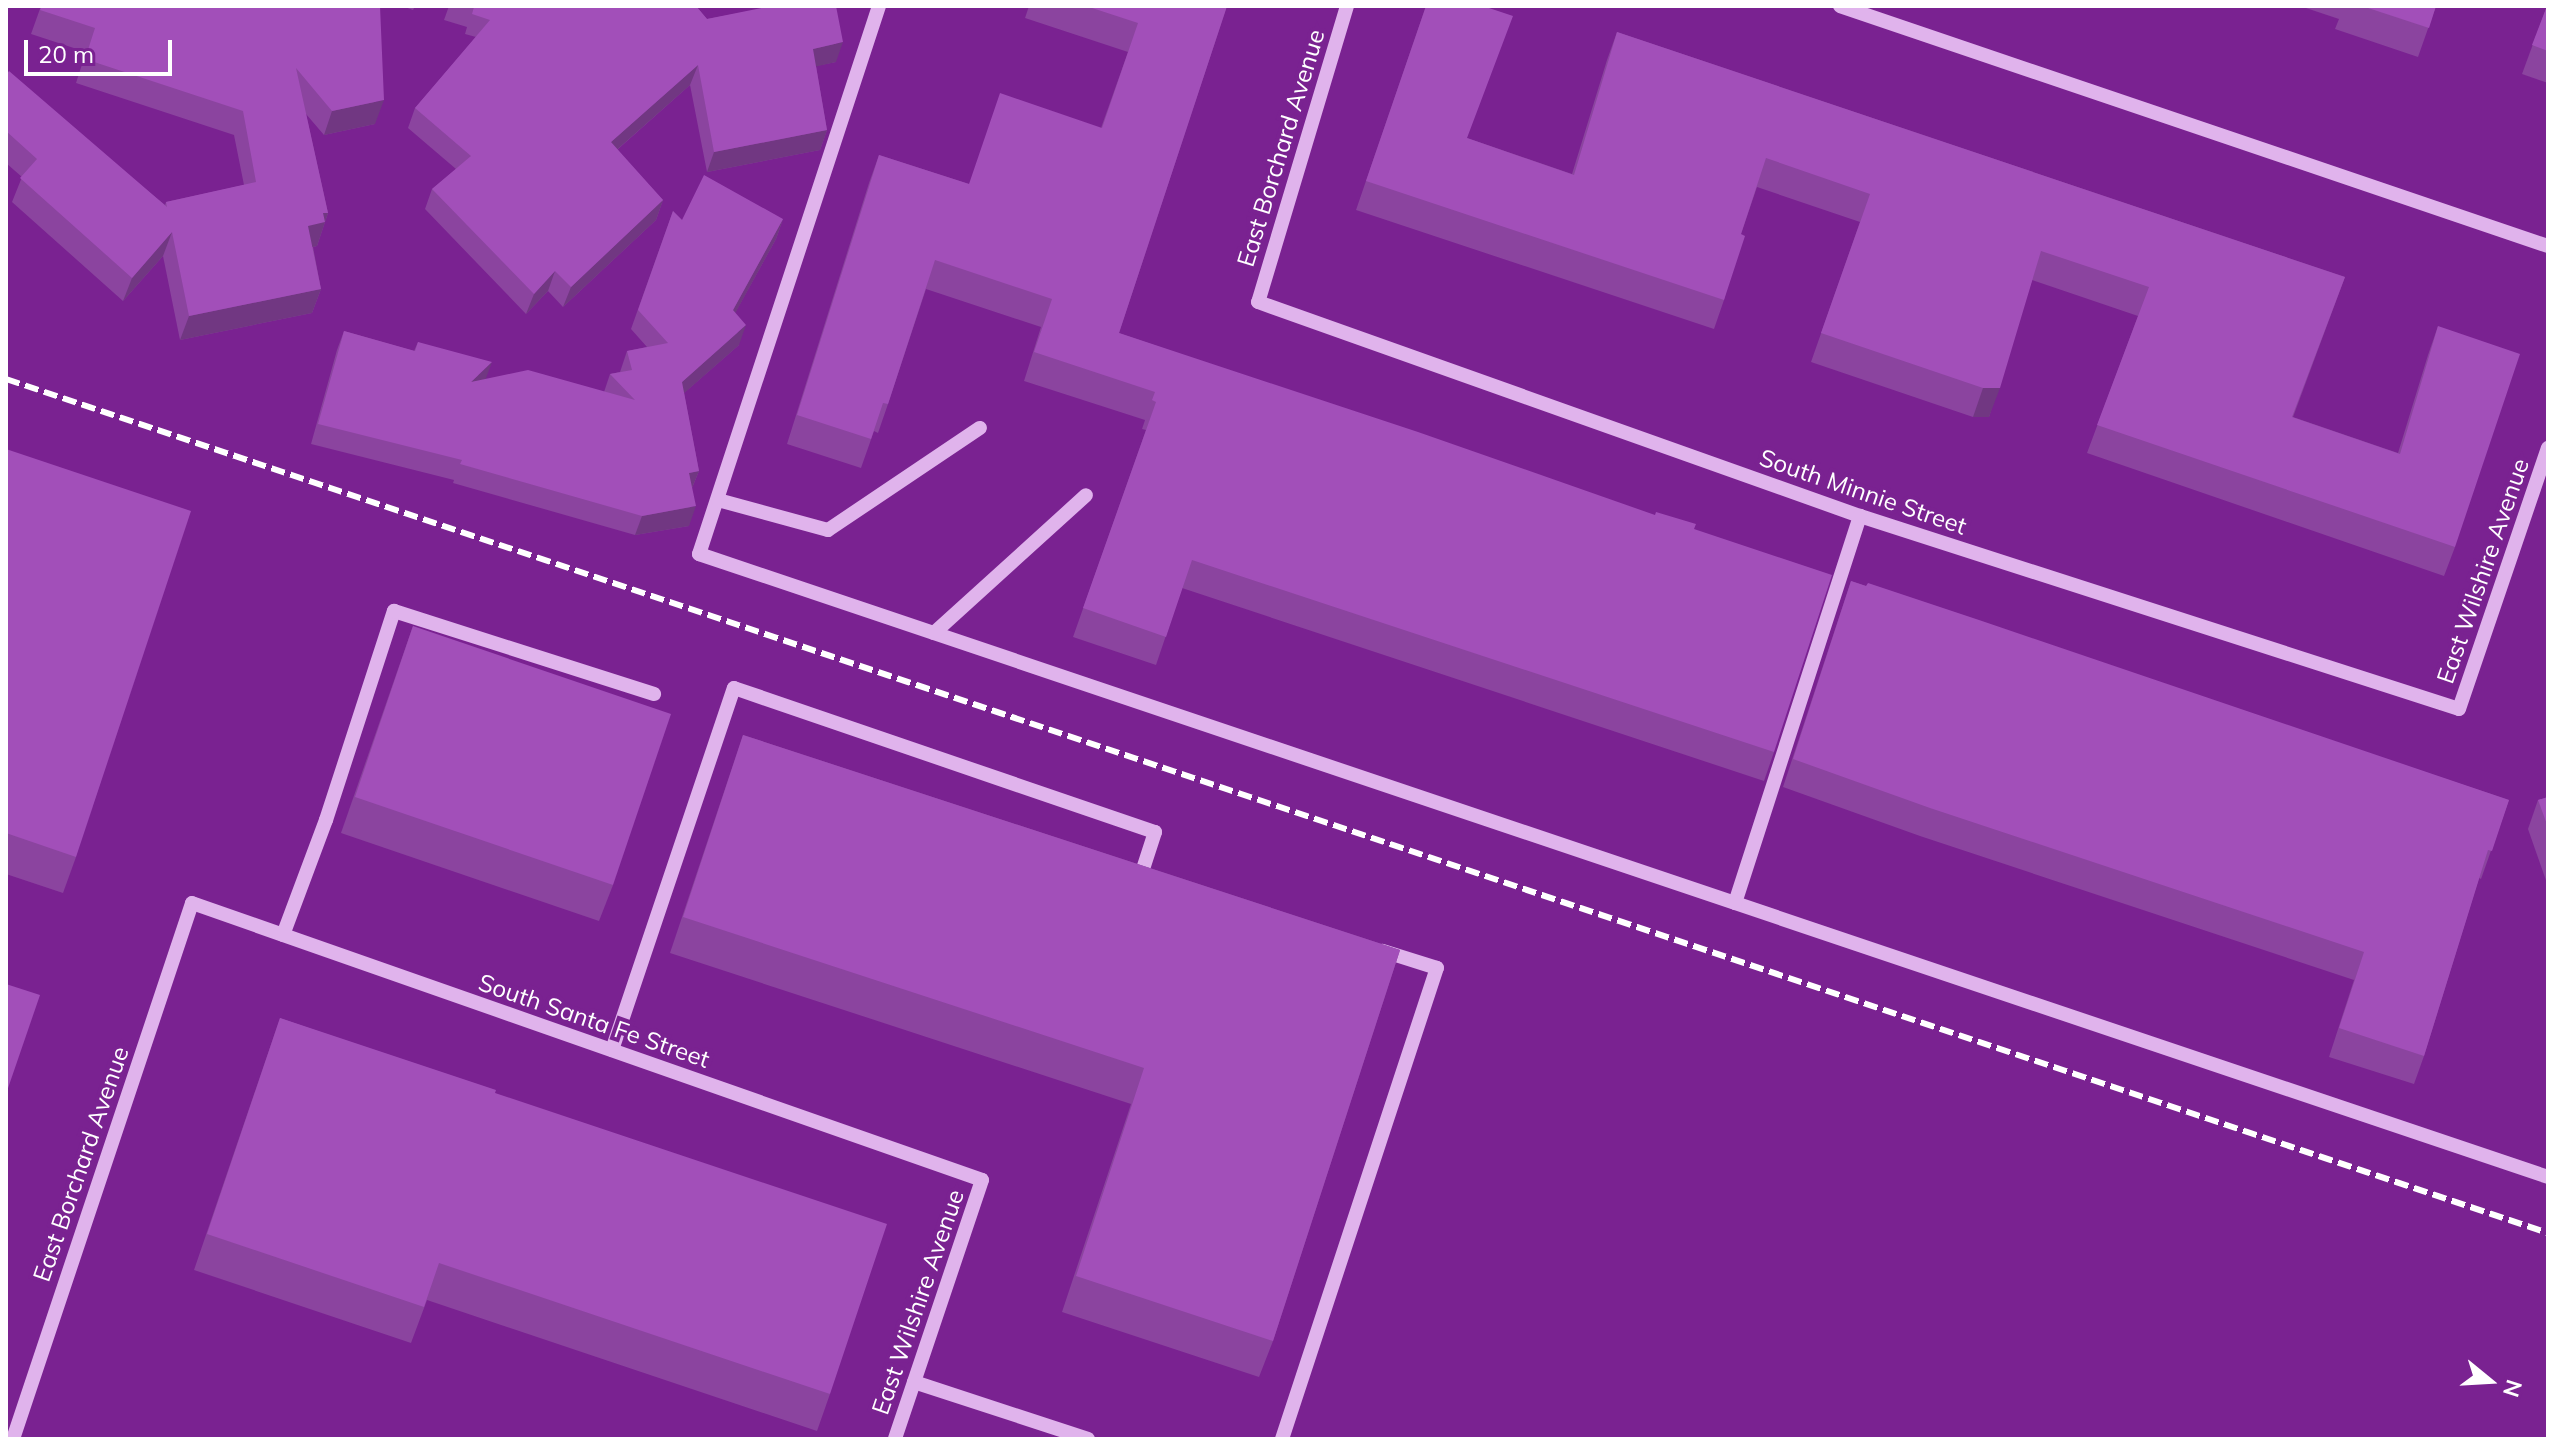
<!DOCTYPE html>
<html>
<head>
<meta charset="utf-8">
<style>
  body { margin:0 }
  #map { position:relative; width:2554px; height:1445px; overflow:hidden; background:#7a2291; font-family:Mulish,sans-serif }
  div>[style] { position:absolute }
  .minor>* { height:14px; margin:-7px; padding:0 7px; transform-origin:7px; border-radius:7px; background:#e0b3ec }
  .rail>* { height:6px; margin-top:-3px; transform-origin:0; background:repeating-linear-gradient(90deg,#fff 0 14px,transparent 0 20px) }
  .wall>* { inset:0; background:#8b449f }
  .shaded-wall>* { inset:0; background:#713782 }
  .building>* { inset:0; background:#a24fb9 }
  span { translate:-50% -50%; white-space:nowrap; text-align:center; line-height:1.15; -webkit-text-stroke:8px #7a2291; paint-order:stroke }
  .street-label { font-size:24px; color:#fff }
  .frame { position:absolute; inset:0; border:8px solid #fff; pointer-events:none }
  .north { position:absolute; left:2450px; top:1341px; width:80px; height:80px; -webkit-text-stroke:6px #7a2291; paint-order:stroke; rotate:108deg; font-size:22px; font-weight:700; line-height:32px; text-align:center; color:#fff }
  .north::after { content:''; display:block; margin:auto; width:28px; height:36px; background:#fff; clip-path:polygon(50% 0,100% 100%,50% 72%,0 100%) }
  .scale { position:absolute; left:24px; top:40px; width:148px; height:36px; box-sizing:border-box; border:4px solid #fff; border-top:0; padding-left:10px; font-size:24px; line-height:28px; white-space:nowrap; color:#fff; -webkit-text-stroke:6px #7a2291; paint-order:stroke }
</style>
</head>
<body>
<div id="map">
  <div class="minor">
    <div style="left:879px;top:6px;width:577px;rotate:108.18deg"></div>
    <div style="left:699px;top:554px;width:1951px;rotate:18.62deg"></div>
    <div style="left:1347px;top:6px;width:309px;rotate:106.7deg"></div>
    <div style="left:1258px;top:302px;width:639px;rotate:19.57deg"></div>
    <div style="left:1860px;top:516px;width:629px;rotate:17.86deg"></div>
    <div style="left:2459px;top:709px;width:276px;rotate:-71.2deg"></div>
    <div style="left:1840px;top:6px;width:748px;rotate:18.73deg"></div>
    <div style="left:718px;top:500px;width:114px;rotate:15.3deg"></div>
    <div style="left:828px;top:530px;width:183px;rotate:-33.9deg"></div>
    <div style="left:934px;top:633px;width:205px;rotate:-42.2deg"></div>
    <div style="left:1735px;top:903px;width:407px;rotate:-72.1deg"></div>
    <div style="left:283px;top:935px;width:123px;rotate:-69.5deg"></div>
    <div style="left:326px;top:820px;width:220px;rotate:-72deg"></div>
    <div style="left:394px;top:611px;width:273px;rotate:17.7deg"></div>
    <div style="left:612px;top:1050px;width:382px;rotate:-71.4deg"></div>
    <div style="left:734px;top:688px;width:445px;rotate:18.9deg"></div>
    <div style="left:1155px;top:832px;width:45px;rotate:108deg"></div>
    <div style="left:1141px;top:875px;width:9px;rotate:13deg"></div>
    <div style="left:914px;top:1382px;width:183px;rotate:18.1deg"></div>
    <div style="left:13px;top:1439px;width:565px;rotate:-71.53deg"></div>
    <div style="left:192px;top:903px;width:837px;rotate:19.32deg"></div>
    <div style="left:982px;top:1180px;width:273px;rotate:108.6deg"></div>
    <div style="left:1282px;top:1439px;width:496px;rotate:-71.8deg"></div>
    <div style="left:1437px;top:968px;width:57px;rotate:-162.5deg"></div>
  </div>
  <div class="rail">
    <div style="left:6px;top:379px;width:2682px;rotate:18.57deg"></div>
  </div>
  <div class="wall">
    <div style="clip-path:polygon(41px 6px,380px 6px,375px 124px,324px 135px,306px 114px,328px 213px,317px 246px,313px 247px,321px 289px,312px 313px,180px 340px,163px 256px,123px 301px,12px 202px,22px 177px,6px 163px,6px 75px,165px 205px,166px 202px,244px 185px,234px 135px,76px 83px,86px 52px,31px 34px)"></div>
    <div style="clip-path:polygon(402px 6px,415px 6px,413px 10px)"></div>
    <div style="clip-path:polygon(449px 6px,696px 6px,707px 19px,761px 9px,760px 6px,836px 6px,836px 62px,816px 66px,827px 130px,820px 150px,707px 172px,690px 85px,617px 150px,663px 200px,656px 220px,563px 307px,548px 291px,526px 314px,425px 209px,432px 189px,456px 169px,408px 128px,415px 108px,476px 37px,465px 34px,467px 27px,444px 20px)"></div>
    <div style="clip-path:polygon(1029px 6px,1227px 6px,1119px 333px,1694px 529px,1774px 752px,1764px 781px,1182px 588px,1156px 665px,1073px 637px,1146px 430px,1142px 429px,1145px 420px,1024px 381px,1041px 327px,926px 289px,888px 404px,878px 433px,874px 431px,861px 468px,787px 444px,869px 183px,879px 155px,969px 184px,1101px 128px,1128px 52px,1025px 18px)"></div>
    <div style="clip-path:polygon(1426px 6px,1467px 138px,1572px 174px,1607px 60px,1617px 32px,2345px 277px,2293px 417px,2398px 453px,2428px 355px,2438px 326px,2455px 547px,2444px 576px,2087px 453px,2138px 316px,2032px 280px,1989px 417px,1973px 417px,1811px 362px,1860px 222px,1757px 187px,1741px 234px,1724px 300px,1714px 329px,1356px 210px)"></div>
    <div style="clip-path:polygon(2300px 6px,2436px 6px,2418px 57px,2335px 29px,2339px 19px)"></div>
    <div style="clip-path:polygon(2547px 6px,2548px 6px,2548px 83px,2522px 74px)"></div>
    <div style="clip-path:polygon(673px 211px,682px 220px,783px 219px,776px 239px,735px 313px,739px 345px,684px 393px,699px 471px,692px 488px,689px 526px,635px 535px,453px 483px,454px 480px,311px 444px,337px 350px,344px 331px,414px 351px,418px 342px,486px 379px,604px 392px,610px 374px,620px 372px,627px 351px,647px 347px,631px 329px)"></div>
    <div style="clip-path:polygon(6px 449px,76px 857px,63px 893px,6px 874px)"></div>
    <div style="clip-path:polygon(1851px 581px,2509px 800px,2481px 879px,2479px 878px,2424px 1056px,2414px 1084px,2329px 1057px,2354px 980px,1920px 836px,1783px 787px)"></div>
    <div style="clip-path:polygon(413px 626px,613px 885px,599px 921px,341px 833px)"></div>
    <div style="clip-path:polygon(743px 735px,1400px 950px,1273px 1341px,1259px 1377px,1062px 1312px,1131px 1104px,670px 953px)"></div>
    <div style="clip-path:polygon(2548px 797px,2548px 886px,2528px 829px,2538px 800px)"></div>
    <div style="clip-path:polygon(280px 1018px,495px 1093px,830px 1394px,817px 1431px,427px 1300px,411px 1343px,194px 1270px)"></div>
  </div>
  <div class="shaded-wall">
    <div style="clip-path:polygon(843px 42px,836px 62px,805px 69px,813px 49px)"></div>
    <div style="clip-path:polygon(698px 65px,690px 85px,603px 162px,611px 142px)"></div>
    <div style="clip-path:polygon(384px 100px,375px 124px,324px 135px,332px 111px)"></div>
    <div style="clip-path:polygon(827px 130px,820px 150px,707px 172px,714px 152px)"></div>
    <div style="clip-path:polygon(663px 200px,656px 220px,563px 307px,571px 287px)"></div>
    <div style="clip-path:polygon(323px 213px,328px 213px,317px 246px,300px 250px,308px 226px)"></div>
    <div style="clip-path:polygon(783px 219px,776px 239px,726px 330px,733px 310px)"></div>
    <div style="clip-path:polygon(172px 232px,163px 256px,123px 301px,132px 278px)"></div>
    <div style="clip-path:polygon(555px 271px,548px 291px,526px 314px,534px 294px)"></div>
    <div style="clip-path:polygon(321px 289px,312px 313px,180px 340px,189px 316px)"></div>
    <div style="clip-path:polygon(746px 325px,739px 345px,674px 402px,682px 382px)"></div>
    <div style="clip-path:polygon(492px 362px,485px 381px,471px 382px)"></div>
    <div style="clip-path:polygon(1983px 388px,2000px 388px,1989px 417px,1973px 417px)"></div>
    <div style="clip-path:polygon(699px 471px,691px 490px,689px 473px)"></div>
    <div style="clip-path:polygon(696px 506px,689px 526px,635px 535px,642px 516px)"></div>
  </div>
  <div class="building">
    <div style="clip-path:polygon(42px 6px,380px 6px,384px 100px,332px 111px,296px 68px,328px 213px,323px 213px,325px 222px,308px 226px,321px 289px,189px 316px,172px 232px,132px 278px,20px 178px,37px 159px,6px 131px,6px 75px,9px 71px,167px 207px,166px 202px,256px 182px,243px 111px,85px 59px,95px 28px,40px 10px)"></div>
    <div style="clip-path:polygon(471px 6px,696px 6px,707px 19px,772px 6px,836px 6px,843px 42px,813px 49px,827px 130px,714px 152px,698px 65px,611px 142px,663px 200px,571px 287px,555px 271px,534px 294px,432px 189px,471px 156px,415px 108px,490px 20px,472px 14px,474px 7px)"></div>
    <div style="clip-path:polygon(1086px 6px,1227px 6px,1119px 333px,1418px 432px,1655px 515px,1656px 512px,1696px 524px,1694px 529px,1832px 575px,1774px 752px,1192px 560px,1166px 637px,1083px 608px,1156px 402px,1152px 400px,1155px 392px,1034px 352px,1052px 299px,935px 260px,888px 404px,883px 403px,871px 439px,797px 415px,879px 155px,969px 184px,1000px 93px,1102px 128px,1138px 23px)"></div>
    <div style="clip-path:polygon(1426px 6px,1483px 6px,1513px 16px,1467px 138px,1574px 175px,1617px 32px,2345px 277px,2292px 417px,2400px 454px,2438px 326px,2520px 354px,2455px 547px,2097px 425px,2149px 287px,2041px 251px,2000px 388px,1983px 388px,1821px 333px,1870px 194px,1766px 158px,1741px 234px,1745px 236px,1724px 300px,1366px 181px)"></div>
    <div style="clip-path:polygon(2362px 6px,2436px 6px,2429px 28px)"></div>
    <div style="clip-path:polygon(2547px 6px,2548px 6px,2548px 51px,2532px 45px)"></div>
    <div style="clip-path:polygon(704px 175px,783px 219px,733px 310px,746px 325px,682px 382px,699px 471px,689px 473px,696px 506px,642px 516px,460px 464px,462px 460px,318px 424px,344px 331px,415px 351px,418px 342px,492px 362px,471px 382px,528px 370px,635px 400px,610px 374px,632px 370px,627px 351px,668px 343px,638px 310px,673px 211px,682px 220px)"></div>
    <div style="clip-path:polygon(6px 449px,191px 511px,76px 857px,6px 833px)"></div>
    <div style="clip-path:polygon(1851px 581px,1866px 586px,1868px 583px,1982px 621px,2509px 800px,2492px 851px,2488px 850px,2424px 1056px,2339px 1028px,2364px 952px,1930px 808px,1793px 759px)"></div>
    <div style="clip-path:polygon(413px 626px,671px 714px,613px 885px,355px 797px)"></div>
    <div style="clip-path:polygon(743px 735px,1400px 950px,1273px 1341px,1076px 1276px,1144px 1068px,683px 917px)"></div>
    <div style="clip-path:polygon(2548px 797px,2548px 827px,2538px 800px)"></div>
    <div style="clip-path:polygon(6px 984px,40px 995px,6px 1094px)"></div>
    <div style="clip-path:polygon(280px 1018px,496px 1090px,495px 1093px,887px 1224px,830px 1394px,439px 1263px,424px 1307px,207px 1234px)"></div>
  </div>
  <div class="street-label">
    <span style="left:1281px;top:148px;rotate:-73deg">East Borchard Avenue</span>
    <span style="left:1863px;top:492px;rotate:19deg">South Minnie Street</span>
    <span style="left:2483px;top:571px;rotate:-71deg">East Wilshire Avenue</span>
    <span style="left:594px;top:1021px;rotate:19deg">South Santa Fe Street</span>
    <span style="left:81px;top:1164px;rotate:-71deg">East Borchard Avenue</span>
    <span style="left:918px;top:1302px;rotate:-71deg">East Wilshire Avenue</span>
  </div>
  <div class="frame"></div>
  <div class="north">N</div>
  <div class="scale">20 m</div>
</div>
</body>
</html>
